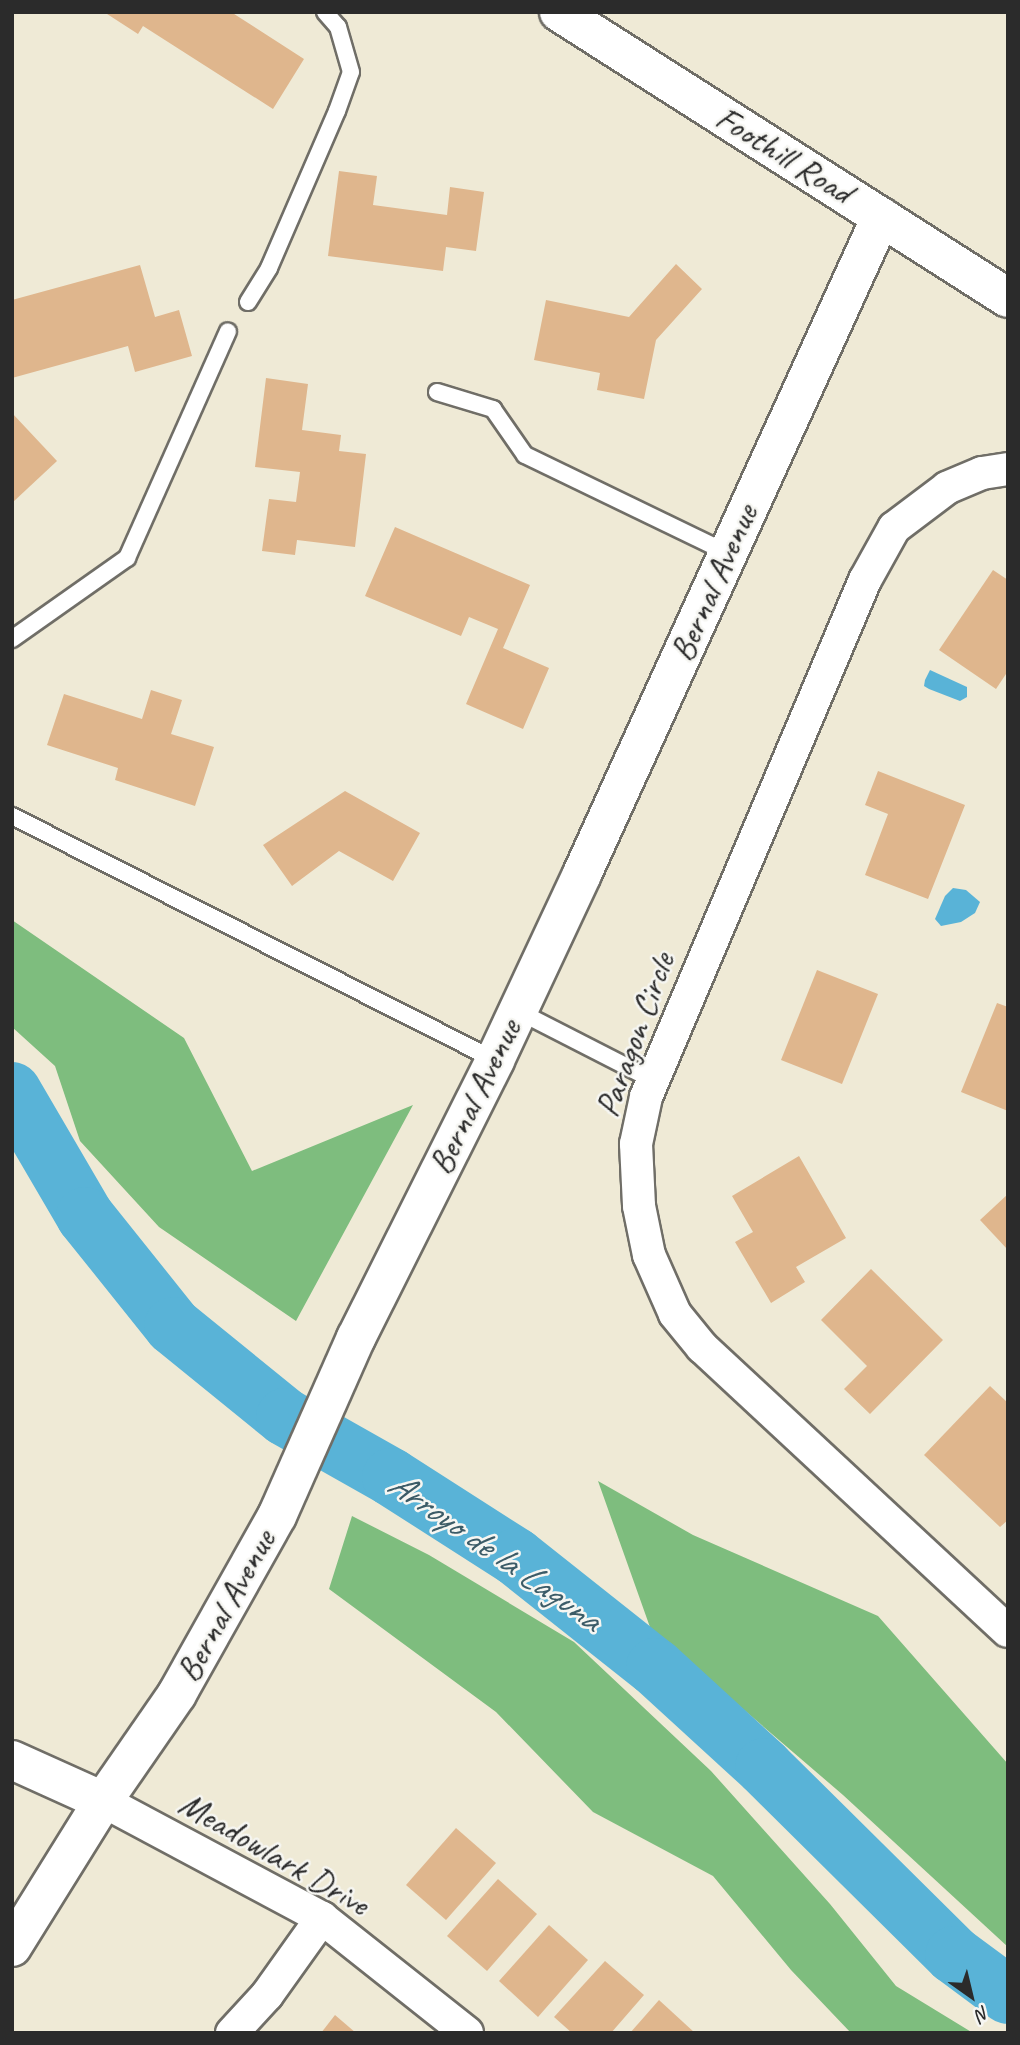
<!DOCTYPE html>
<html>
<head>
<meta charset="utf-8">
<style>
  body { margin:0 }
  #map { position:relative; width:1020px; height:2045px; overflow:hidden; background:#efead6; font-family:Caveat,sans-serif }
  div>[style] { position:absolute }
  .forest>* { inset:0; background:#7ebd7e }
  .water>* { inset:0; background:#59b3d7 }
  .river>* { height:58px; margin:-29px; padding:0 29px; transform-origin:29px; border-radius:29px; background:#59b3d7 }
  .building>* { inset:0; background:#dfb68d }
  .roads { filter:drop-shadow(2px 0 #706e67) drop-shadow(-2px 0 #706e67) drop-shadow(0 2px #706e67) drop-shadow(0 -2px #706e67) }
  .lane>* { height:16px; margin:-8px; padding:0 8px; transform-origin:8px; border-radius:8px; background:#fff }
  .street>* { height:32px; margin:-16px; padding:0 16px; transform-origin:16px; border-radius:16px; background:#fff }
  .secondary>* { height:38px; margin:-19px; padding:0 19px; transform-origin:19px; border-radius:19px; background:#fff }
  span { translate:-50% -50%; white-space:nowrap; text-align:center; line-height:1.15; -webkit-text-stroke:5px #f6f6f2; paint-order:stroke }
  .street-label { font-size:35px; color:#2b2b2b }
  .water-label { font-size:37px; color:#3b5b67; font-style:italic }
  .frame { position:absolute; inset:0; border:14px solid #2b2b2b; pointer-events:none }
  .north { position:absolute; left:936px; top:1961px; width:70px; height:70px; -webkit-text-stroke:5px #f6f6f2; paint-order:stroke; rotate:146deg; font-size:19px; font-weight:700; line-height:28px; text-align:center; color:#2b2b2b }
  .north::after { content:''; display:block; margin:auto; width:24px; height:32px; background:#2b2b2b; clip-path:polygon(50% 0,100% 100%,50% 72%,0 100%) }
</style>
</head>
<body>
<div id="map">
  <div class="forest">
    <div style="clip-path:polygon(12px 920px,184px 1038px,252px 1171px,413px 1105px,296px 1321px,159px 1227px,80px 1141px,55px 1066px,12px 1027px)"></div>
    <div style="clip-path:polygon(598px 1481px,693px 1535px,878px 1616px,1008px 1764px,1008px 1947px,843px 1795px,651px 1630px)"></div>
    <div style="clip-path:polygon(352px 1516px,429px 1555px,574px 1642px,711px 1771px,830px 1904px,896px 1986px,973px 2033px,851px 2033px,791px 1970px,713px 1876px,593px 1812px,496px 1712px,329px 1589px)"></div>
  </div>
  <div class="water">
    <div style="clip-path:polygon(930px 670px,967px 687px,967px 697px,960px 701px,929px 689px,924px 686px,925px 680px)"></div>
    <div style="clip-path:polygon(953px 888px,966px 890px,980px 902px,975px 913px,961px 922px,941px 926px,935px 919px,945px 896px)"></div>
  </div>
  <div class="river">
    <div style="left:12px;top:1091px;width:145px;rotate:59.7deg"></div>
    <div style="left:85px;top:1216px;width:141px;rotate:51.3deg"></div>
    <div style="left:173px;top:1326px;width:144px;rotate:39.1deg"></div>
    <div style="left:285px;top:1417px;width:122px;rotate:29.5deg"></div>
    <div style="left:391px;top:1477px;width:148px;rotate:32.6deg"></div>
    <div style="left:516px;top:1557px;width:177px;rotate:38.4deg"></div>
    <div style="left:655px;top:1667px;width:148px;rotate:42.5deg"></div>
    <div style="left:764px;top:1767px;width:267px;rotate:44.7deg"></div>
    <div style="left:954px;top:1955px;width:67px;rotate:36.5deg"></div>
  </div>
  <div class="building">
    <div style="clip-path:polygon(104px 12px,231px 12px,304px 59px,273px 109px,143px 26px,138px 34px)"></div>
    <div style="clip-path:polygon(339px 171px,377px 176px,373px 205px,447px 215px,450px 187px,484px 192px,476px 251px,446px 247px,443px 271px,328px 256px)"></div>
    <div style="clip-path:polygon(676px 264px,702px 289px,656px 340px,644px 399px,597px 390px,600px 373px,534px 360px,546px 300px,629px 317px)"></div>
    <div style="clip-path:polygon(140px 265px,155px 317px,179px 310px,192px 356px,135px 372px,128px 346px,12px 378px,12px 300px)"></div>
    <div style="clip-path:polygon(266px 378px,308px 384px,302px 430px,341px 435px,339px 451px,366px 454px,355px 547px,297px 540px,295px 555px,262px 551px,269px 499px,296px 502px,300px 472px,255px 467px)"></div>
    <div style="clip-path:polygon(12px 413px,57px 461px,12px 503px)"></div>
    <div style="clip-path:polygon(395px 527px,530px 585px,503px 648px,549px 668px,523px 729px,466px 704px,498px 629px,469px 617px,461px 636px,365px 596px)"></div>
    <div style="clip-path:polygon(993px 570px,1008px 580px,1008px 671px,996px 689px,939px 650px)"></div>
    <div style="clip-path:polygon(151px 690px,182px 700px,171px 734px,214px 747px,195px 806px,115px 780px,118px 768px,47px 745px,64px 694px,142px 719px)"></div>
    <div style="clip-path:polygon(878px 771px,965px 805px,928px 899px,865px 875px,888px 814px,865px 805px)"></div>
    <div style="clip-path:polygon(345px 791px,420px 833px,393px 881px,339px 851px,292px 886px,263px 845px)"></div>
    <div style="clip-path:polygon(817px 970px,878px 994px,842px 1084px,781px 1060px)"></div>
    <div style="clip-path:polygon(997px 1003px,1008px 1007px,1008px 1111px,961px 1092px)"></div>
    <div style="clip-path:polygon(799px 1156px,846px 1238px,796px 1267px,805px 1282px,771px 1303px,735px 1242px,753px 1232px,732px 1196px)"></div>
    <div style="clip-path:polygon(1008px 1194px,1008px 1250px,980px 1220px)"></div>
    <div style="clip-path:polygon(871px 1269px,943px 1340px,870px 1414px,844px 1389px,867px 1366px,821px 1320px)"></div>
    <div style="clip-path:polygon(990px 1386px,1008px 1403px,1008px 1520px,1000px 1527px,924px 1455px)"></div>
    <div style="clip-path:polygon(456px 1828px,496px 1863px,446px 1920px,406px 1885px)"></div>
    <div style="clip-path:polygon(498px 1879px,537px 1914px,487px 1971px,447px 1936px)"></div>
    <div style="clip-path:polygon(549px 1925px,588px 1960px,538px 2017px,499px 1981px)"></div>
    <div style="clip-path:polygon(605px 1961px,644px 1995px,611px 2033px,572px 2033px,554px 2017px)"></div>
    <div style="clip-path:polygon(659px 2000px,695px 2033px,630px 2033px)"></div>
    <div style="clip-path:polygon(335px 2015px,356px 2033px,321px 2033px)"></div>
  </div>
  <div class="roads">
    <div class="lane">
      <div style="left:248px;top:302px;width:40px;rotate:-58deg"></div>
      <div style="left:269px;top:268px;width:171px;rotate:-66.6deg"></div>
      <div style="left:337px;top:111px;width:41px;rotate:-70.3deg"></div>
      <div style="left:351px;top:72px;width:47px;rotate:-106.1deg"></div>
      <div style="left:338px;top:27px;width:20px;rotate:-131deg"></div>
      <div style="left:437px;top:392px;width:59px;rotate:16.9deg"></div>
      <div style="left:493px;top:409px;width:56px;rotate:55.2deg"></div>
      <div style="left:525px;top:455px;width:225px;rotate:25.8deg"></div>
      <div style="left:12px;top:639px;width:141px;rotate:-35.2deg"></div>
      <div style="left:127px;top:558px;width:248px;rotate:-66deg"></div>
      <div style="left:12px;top:816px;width:541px;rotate:26.8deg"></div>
      <div style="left:518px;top:1011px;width:152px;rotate:27.1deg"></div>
    </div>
    <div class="street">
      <div style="left:1008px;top:469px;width:26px;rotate:171deg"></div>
      <div style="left:982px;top:473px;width:38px;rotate:157deg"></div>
      <div style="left:947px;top:488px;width:66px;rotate:143deg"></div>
      <div style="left:894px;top:528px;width:60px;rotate:119.1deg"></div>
      <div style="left:865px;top:580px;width:561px;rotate:112.96deg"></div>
      <div style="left:646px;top:1097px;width:48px;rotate:102deg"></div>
      <div style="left:636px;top:1144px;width:62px;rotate:87.2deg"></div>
      <div style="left:639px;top:1206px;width:50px;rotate:78.5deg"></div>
      <div style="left:649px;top:1255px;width:64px;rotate:66.2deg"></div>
      <div style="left:675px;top:1314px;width:43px;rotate:50.7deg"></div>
      <div style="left:702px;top:1347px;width:417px;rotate:42.9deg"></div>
      <div style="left:103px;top:1801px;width:248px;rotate:28.1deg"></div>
      <div style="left:322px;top:1918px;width:185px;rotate:38.4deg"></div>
      <div style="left:232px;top:2033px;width:52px;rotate:-47.4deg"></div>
      <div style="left:267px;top:1995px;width:95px;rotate:-54.5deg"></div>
    </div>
    <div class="secondary">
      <div style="left:559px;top:12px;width:532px;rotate:32.5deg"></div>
      <div style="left:12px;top:1760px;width:100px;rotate:24.3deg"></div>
      <div style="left:12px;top:1947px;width:172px;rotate:-58.1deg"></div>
      <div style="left:103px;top:1801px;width:130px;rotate:-55.3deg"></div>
      <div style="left:177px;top:1694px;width:204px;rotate:-60.7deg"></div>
      <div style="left:277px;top:1516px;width:195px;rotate:-66.1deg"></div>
      <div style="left:356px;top:1338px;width:311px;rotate:-63.4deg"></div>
      <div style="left:495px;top:1060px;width:205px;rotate:-64.9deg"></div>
      <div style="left:582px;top:874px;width:722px;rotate:-65.53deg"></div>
    </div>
  </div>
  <div class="street-label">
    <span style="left:784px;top:155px;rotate:32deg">Foothill Road</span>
    <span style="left:714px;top:583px;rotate:-66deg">Bernal Avenue</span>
    <span style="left:635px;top:1035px;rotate:-70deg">Paragon Circle</span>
    <span style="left:475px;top:1097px;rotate:-64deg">Bernal Avenue</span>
    <span style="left:226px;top:1606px;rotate:-61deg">Bernal Avenue</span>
    <span style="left:274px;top:1854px;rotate:30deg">Meadowlark Drive</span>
  </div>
  <div class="water-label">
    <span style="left:495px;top:1551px;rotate:35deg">Arroyo de la Laguna</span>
  </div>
  <div class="frame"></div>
  <div class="north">N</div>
</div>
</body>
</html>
